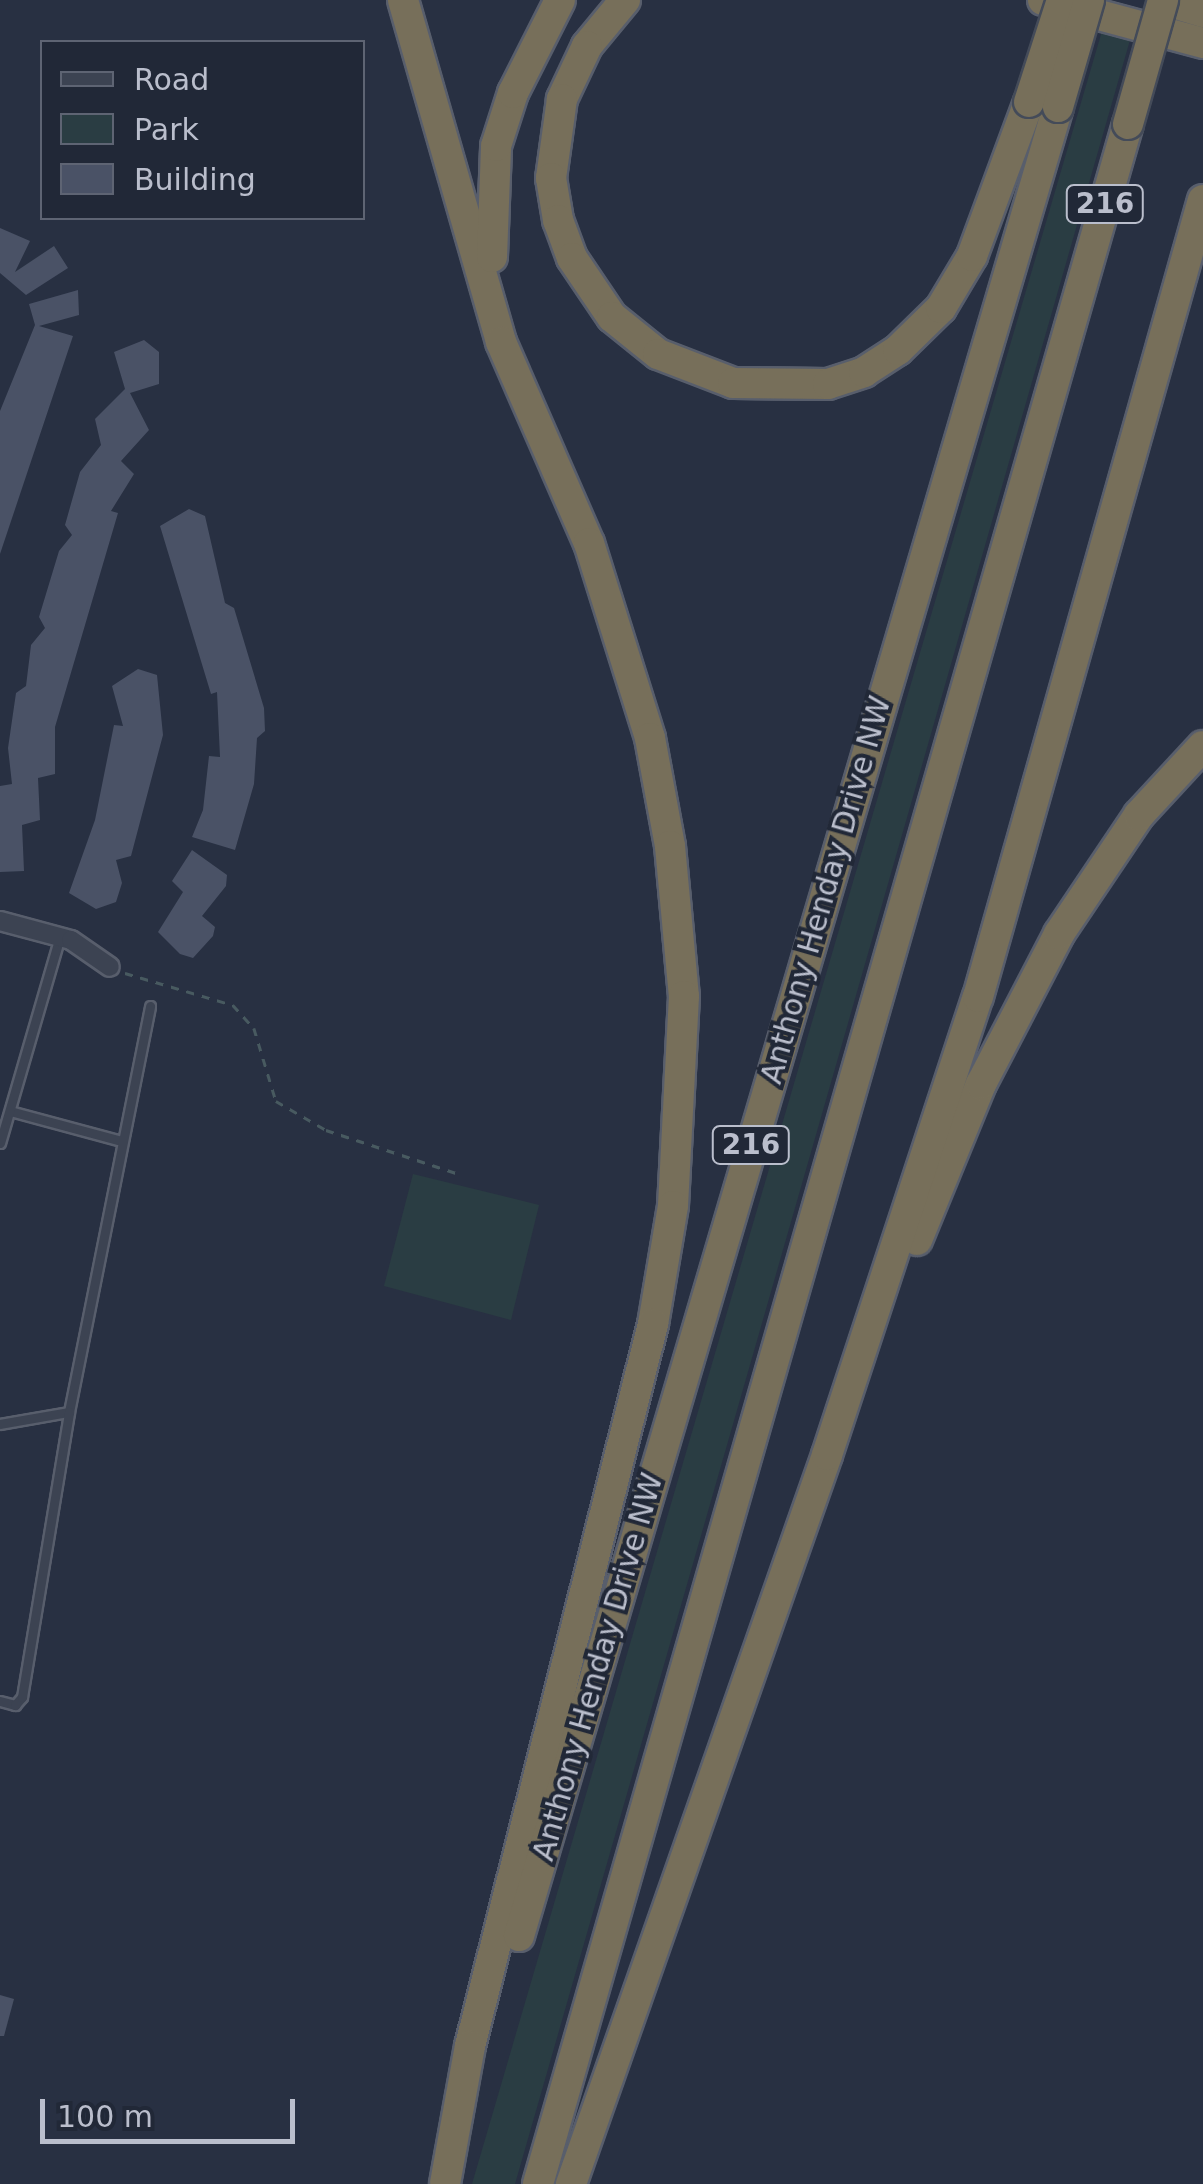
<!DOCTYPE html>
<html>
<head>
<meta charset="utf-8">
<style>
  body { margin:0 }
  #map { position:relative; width:1203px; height:2184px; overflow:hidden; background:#283042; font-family:"DejaVu Sans",sans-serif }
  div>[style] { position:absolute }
  .green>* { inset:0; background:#2a3d43 }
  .building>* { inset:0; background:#4a5266 }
  .path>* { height:2.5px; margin-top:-1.25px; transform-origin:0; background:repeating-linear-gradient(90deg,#485a60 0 8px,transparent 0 16px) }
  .roads { filter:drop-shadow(2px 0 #585e6c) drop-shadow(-2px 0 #585e6c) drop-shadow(0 2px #585e6c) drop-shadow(0 -2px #585e6c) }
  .lane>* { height:9px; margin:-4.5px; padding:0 4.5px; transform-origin:4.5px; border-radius:4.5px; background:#3c4352 }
  .street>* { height:18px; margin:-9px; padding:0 9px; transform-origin:9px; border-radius:9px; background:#3c4352 }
  .highway>* { height:30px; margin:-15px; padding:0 15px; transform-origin:15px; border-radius:15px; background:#776f5a }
  .bridges { filter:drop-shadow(2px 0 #444b59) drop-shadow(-2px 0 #444b59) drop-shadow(0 2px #444b59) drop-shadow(0 -2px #444b59) }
  .highway-bridge>* { height:30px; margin:-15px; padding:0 15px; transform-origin:15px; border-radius:15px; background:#776f5a }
  span { translate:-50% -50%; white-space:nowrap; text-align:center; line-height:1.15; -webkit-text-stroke:8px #212837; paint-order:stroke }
  .shield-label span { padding:2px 8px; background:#212837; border:2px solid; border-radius:8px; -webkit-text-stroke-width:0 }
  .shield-label { font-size:28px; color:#babecc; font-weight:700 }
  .street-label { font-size:30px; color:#babecc }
  .legend { position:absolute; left:40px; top:40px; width:325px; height:180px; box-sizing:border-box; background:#212837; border:2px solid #5e6473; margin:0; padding:12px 18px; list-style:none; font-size:30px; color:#babecc }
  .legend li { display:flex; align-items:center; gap:20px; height:50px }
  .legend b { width:50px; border:2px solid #5e6473 }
  .scale { position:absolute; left:40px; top:2099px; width:255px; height:45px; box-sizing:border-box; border:5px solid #babecc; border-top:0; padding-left:12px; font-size:30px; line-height:35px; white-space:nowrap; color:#babecc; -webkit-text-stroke:8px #212837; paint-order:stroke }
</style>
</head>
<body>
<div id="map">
  <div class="green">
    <div style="clip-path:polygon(1102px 31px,1130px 40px,515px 2184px,472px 2184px)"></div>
    <div style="clip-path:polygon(413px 1174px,539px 1205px,511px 1320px,384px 1286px)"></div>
  </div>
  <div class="building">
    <div style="clip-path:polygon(0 228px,30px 241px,15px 272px,54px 246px,68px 268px,26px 295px,0 273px)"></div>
    <div style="clip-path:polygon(78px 290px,79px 315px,39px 326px,73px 336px,0 554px,0 411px,35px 325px,29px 304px)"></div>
    <div style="clip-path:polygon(144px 340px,159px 352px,159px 384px,130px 393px,149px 430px,121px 461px,134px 474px,111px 511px,118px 513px,55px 727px,55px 774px,38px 778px,40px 820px,22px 825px,24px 871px,0 872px,0 786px,12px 784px,8px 748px,16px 693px,26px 686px,31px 645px,45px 628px,39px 617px,59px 551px,72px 535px,65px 525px,80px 472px,101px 445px,95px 419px,125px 389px,114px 352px)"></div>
    <div style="clip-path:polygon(189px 509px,205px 516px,225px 603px,234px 608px,264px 708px,265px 731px,257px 738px,254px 784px,235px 850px,192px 837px,203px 810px,209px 756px,220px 757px,217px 692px,211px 694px,160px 526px)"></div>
    <div style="clip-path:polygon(138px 669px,157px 675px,163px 735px,131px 856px,116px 860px,122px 883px,116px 902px,96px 909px,69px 893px,95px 820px,114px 725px,123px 726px,112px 686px)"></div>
    <div style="clip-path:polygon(192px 850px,227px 875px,226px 886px,202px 916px,215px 927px,213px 936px,193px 958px,180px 954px,158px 932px,183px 892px,172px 881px)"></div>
    <div style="clip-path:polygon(0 1995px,14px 1999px,4px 2036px,0 2036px)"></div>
  </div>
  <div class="path">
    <div style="left:125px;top:973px;width:113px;rotate:16.5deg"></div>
    <div style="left:233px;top:1005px;width:31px;rotate:48deg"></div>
    <div style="left:254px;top:1028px;width:76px;rotate:73.2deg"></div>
    <div style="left:276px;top:1101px;width:58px;rotate:30.1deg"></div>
    <div style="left:326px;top:1130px;width:137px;rotate:18.3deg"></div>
  </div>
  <div class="roads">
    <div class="lane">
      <div style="left:10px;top:1111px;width:115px;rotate:15.1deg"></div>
      <div style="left:0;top:1143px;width:216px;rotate:-73.8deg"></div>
      <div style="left:0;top:1424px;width:70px;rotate:-9.9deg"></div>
      <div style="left:69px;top:1412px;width:414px;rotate:-78.7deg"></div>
      <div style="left:0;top:1701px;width:16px;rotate:15deg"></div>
      <div style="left:15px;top:1705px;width:11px;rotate:-49deg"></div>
      <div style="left:22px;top:1697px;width:289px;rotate:-80.6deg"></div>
    </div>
    <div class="street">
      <div style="left:0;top:921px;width:73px;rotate:15deg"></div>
      <div style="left:71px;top:940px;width:47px;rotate:34.7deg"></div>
    </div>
    <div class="highway">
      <div style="left:403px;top:0;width:356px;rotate:74deg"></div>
      <div style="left:501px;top:342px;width:219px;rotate:66.4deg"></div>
      <div style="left:589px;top:543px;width:204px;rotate:72.6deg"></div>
      <div style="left:650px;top:738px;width:110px;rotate:79.5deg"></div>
      <div style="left:670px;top:846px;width:151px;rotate:84.7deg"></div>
      <div style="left:684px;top:996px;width:210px;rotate:93deg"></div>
      <div style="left:673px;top:1206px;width:120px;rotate:99.6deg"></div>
      <div style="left:653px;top:1324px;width:745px;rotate:104.22deg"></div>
      <div style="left:470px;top:2046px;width:140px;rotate:100.3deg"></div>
      <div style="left:625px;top:0;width:60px;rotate:129.6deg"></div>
      <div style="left:587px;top:46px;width:59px;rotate:115.3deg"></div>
      <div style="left:562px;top:99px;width:80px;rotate:97.9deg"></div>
      <div style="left:551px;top:178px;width:43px;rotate:80.5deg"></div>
      <div style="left:558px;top:220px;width:40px;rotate:69.8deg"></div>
      <div style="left:572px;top:258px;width:71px;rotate:55.9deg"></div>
      <div style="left:612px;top:317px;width:59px;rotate:38.8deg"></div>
      <div style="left:658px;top:354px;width:80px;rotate:21.1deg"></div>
      <div style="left:733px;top:383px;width:95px;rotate:0.6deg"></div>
      <div style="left:828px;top:384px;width:38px;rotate:-18deg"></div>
      <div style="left:864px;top:372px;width:40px;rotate:-32.9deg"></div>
      <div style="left:898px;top:350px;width:60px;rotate:-44.3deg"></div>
      <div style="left:941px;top:308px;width:61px;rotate:-59.2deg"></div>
      <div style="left:972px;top:256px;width:164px;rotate:-69.7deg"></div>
      <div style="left:1043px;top:0;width:166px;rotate:15deg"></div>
      <div style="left:1163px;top:0;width:42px;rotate:16.7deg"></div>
      <div style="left:492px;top:257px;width:111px;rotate:-87.9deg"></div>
      <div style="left:496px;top:146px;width:56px;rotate:-72.2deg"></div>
      <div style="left:513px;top:93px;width:104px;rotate:-63.2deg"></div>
      <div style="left:917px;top:1240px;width:169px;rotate:-67.7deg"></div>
      <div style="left:981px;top:1084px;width:169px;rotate:-62.5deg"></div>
      <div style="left:1059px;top:934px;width:143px;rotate:-56.1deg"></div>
      <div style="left:1139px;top:815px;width:94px;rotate:-47.2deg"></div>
      <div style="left:519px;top:1936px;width:1907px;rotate:-73.58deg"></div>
      <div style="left:538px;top:2184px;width:2143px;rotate:-74.02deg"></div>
      <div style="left:571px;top:2184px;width:773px;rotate:-70.65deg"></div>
      <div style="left:827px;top:1455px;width:482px;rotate:-71.8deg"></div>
      <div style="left:978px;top:997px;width:828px;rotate:-74.24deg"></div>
    </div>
  </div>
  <div class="bridges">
    <div class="highway-bridge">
      <div style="left:1029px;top:102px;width:107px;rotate:-72.1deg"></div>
      <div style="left:1058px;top:107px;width:111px;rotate:-73.8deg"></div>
      <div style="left:1128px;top:124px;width:129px;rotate:-74.2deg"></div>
    </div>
  </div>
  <div class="shield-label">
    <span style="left:1105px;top:204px">216</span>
    <span style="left:751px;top:1145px">216</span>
  </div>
  <div class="street-label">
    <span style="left:826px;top:890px;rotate:-74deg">Anthony Henday Drive NW</span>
    <span style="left:598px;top:1667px;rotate:-74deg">Anthony Henday Drive NW</span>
  </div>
  <ul class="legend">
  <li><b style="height:12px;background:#3c4352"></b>Road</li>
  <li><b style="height:28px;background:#2a3d43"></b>Park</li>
  <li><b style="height:28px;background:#4a5266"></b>Building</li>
  </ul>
  <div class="scale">100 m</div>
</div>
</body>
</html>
